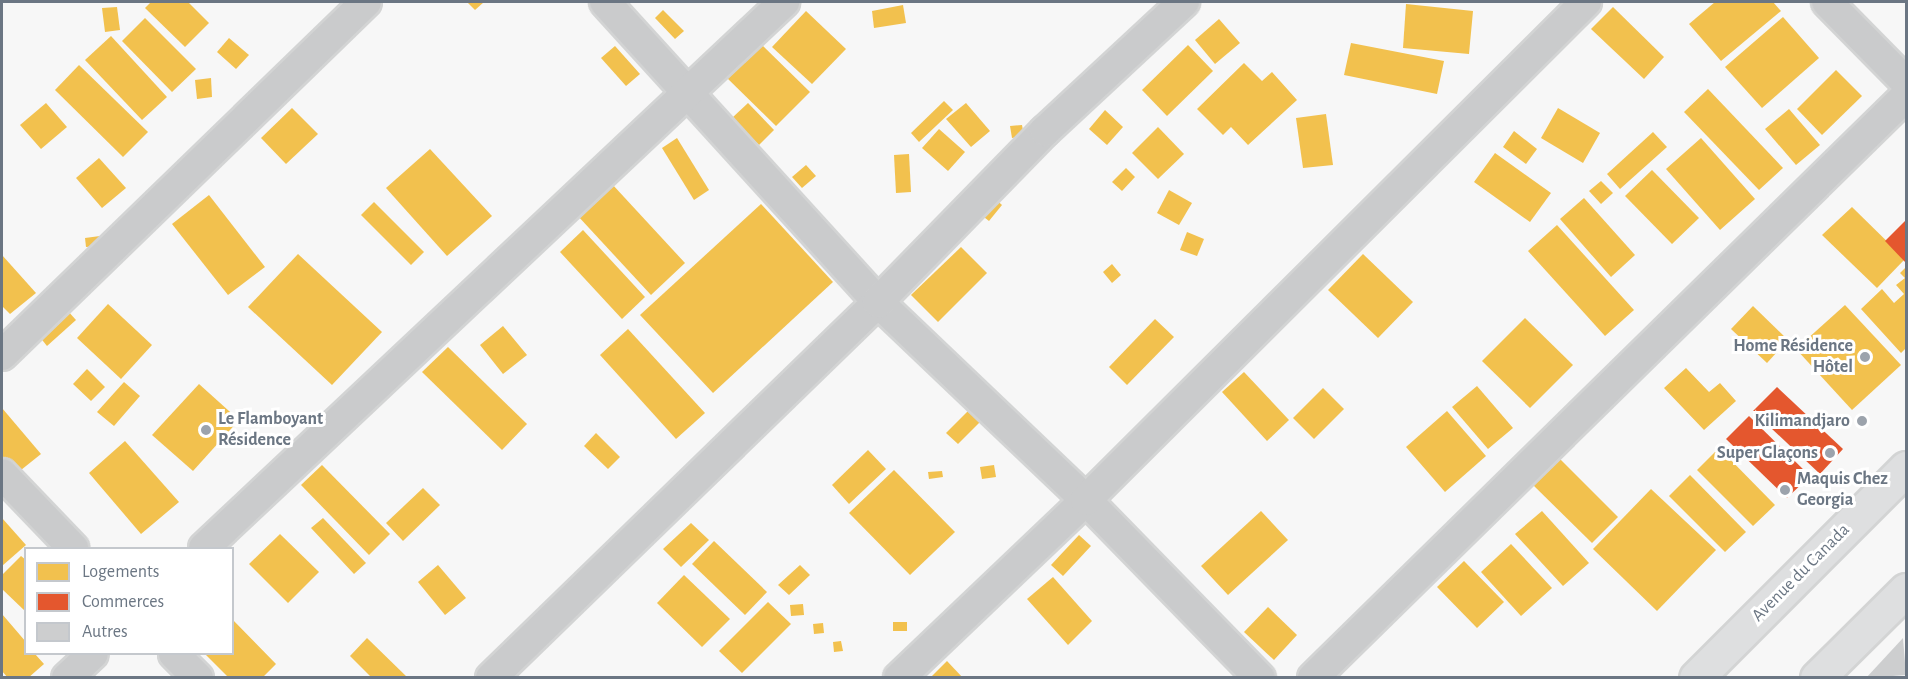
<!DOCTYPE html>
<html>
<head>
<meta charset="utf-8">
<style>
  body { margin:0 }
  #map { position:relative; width:1908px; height:679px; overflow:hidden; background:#f7f7f7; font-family:"Alegreya Sans",sans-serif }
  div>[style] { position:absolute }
  .homes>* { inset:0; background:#f2c14e }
  .shops>* { inset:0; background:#e4572e }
  .building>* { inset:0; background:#cdcecf }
  .roads { filter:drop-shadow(2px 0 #d3d4d4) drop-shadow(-2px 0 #d3d4d4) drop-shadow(0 2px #d3d4d4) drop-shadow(0 -2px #d3d4d4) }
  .street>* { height:30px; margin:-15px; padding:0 15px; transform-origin:15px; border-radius:15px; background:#cacbcc }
  .secondary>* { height:33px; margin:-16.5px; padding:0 16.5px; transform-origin:16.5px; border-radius:16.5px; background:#dedfe0 }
  .dots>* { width:16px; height:16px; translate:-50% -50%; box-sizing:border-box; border:3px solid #fff; border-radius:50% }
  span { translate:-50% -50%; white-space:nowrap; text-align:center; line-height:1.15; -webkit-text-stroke:6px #fff; paint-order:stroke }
  .poi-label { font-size:18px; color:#6b7683; font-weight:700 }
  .right { translate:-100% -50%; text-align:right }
  .left { translate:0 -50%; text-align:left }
  .street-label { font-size:18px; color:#6b7683 }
  .frame { position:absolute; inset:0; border:3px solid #6b7683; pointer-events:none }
  .legend { position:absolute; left:24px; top:547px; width:210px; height:108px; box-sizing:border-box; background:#fff; border:2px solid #c4c8cd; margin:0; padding:8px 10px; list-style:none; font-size:18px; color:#6b7683 }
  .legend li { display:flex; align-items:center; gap:12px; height:30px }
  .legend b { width:30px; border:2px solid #c4c8cd }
</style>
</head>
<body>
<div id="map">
  <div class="homes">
    <div style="clip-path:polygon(151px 2px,188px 2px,209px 23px,185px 47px,145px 8px)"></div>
    <div style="clip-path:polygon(467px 2px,484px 2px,475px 10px)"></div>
    <div style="clip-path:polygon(1715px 2px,1773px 2px,1781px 11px,1721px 61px,1689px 24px)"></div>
    <div style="clip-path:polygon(1406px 4px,1473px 11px,1469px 54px,1403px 48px)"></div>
    <div style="clip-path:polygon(903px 5px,906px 23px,874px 28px,872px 11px)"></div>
    <div style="clip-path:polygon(117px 7px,120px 30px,105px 32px,102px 8px)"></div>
    <div style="clip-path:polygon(1613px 7px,1664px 57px,1644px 79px,1591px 29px)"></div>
    <div style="clip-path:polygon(663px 10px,684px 31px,675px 39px,655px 18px)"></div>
    <div style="clip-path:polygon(806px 11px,846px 49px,812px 84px,772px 47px)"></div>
    <div style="clip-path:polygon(1783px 17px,1819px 58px,1762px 108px,1725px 67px)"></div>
    <div style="clip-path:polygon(145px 18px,196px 69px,172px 92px,122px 41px)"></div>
    <div style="clip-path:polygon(1219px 19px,1240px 43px,1215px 64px,1195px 40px)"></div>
    <div style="clip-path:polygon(111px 36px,167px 97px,142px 120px,85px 60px)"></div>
    <div style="clip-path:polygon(229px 38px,249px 55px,236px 69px,217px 52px)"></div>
    <div style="clip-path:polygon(759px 42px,810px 92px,776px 126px,725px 76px)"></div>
    <div style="clip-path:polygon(1351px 43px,1444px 61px,1437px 94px,1344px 75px)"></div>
    <div style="clip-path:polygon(1188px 45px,1213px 71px,1167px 116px,1142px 90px)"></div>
    <div style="clip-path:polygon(615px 46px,640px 74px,626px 86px,601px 58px)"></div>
    <div style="clip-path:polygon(1244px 63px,1262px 81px,1272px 72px,1297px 100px,1248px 145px,1231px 127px,1223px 135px,1197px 109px)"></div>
    <div style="clip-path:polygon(79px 65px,148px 132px,123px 157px,55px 90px)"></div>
    <div style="clip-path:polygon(1836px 70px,1862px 96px,1822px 135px,1797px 109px)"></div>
    <div style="clip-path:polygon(211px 78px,212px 97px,197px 99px,195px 80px)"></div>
    <div style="clip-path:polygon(1708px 89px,1783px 168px,1759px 190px,1684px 112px)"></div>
    <div style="clip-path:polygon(944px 101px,953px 110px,919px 142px,911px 133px)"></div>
    <div style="clip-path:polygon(46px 103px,67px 127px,41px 149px,20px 125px)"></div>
    <div style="clip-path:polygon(748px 103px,774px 130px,759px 145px,732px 118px)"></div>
    <div style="clip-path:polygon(966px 103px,990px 131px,971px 147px,946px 119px)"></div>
    <div style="clip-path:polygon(292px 108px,318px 134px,286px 164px,261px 138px)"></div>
    <div style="clip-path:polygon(1558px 108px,1600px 133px,1583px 163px,1541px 138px)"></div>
    <div style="clip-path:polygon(1789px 109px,1820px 145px,1796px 165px,1765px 129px)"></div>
    <div style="clip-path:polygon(1105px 110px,1123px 127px,1107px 145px,1089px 129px)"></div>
    <div style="clip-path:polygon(1326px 114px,1333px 165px,1303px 168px,1296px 118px)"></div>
    <div style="clip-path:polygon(1022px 125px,1024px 136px,1012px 138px,1010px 126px)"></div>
    <div style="clip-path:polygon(1158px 127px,1184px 154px,1158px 179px,1132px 153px)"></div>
    <div style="clip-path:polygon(939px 129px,965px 152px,948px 171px,922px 148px)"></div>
    <div style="clip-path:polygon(1514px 131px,1537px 149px,1526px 164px,1503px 147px)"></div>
    <div style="clip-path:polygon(1653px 132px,1667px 147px,1620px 189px,1607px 174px)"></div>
    <div style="clip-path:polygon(677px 138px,709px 190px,694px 200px,662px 148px)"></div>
    <div style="clip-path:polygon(1701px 138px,1755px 199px,1720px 230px,1666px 169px)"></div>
    <div style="clip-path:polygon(430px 149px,492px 216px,447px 256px,386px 188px)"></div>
    <div style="clip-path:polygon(1495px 153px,1551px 193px,1530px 222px,1474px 182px)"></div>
    <div style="clip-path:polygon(909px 154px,911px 192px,896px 193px,894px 155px)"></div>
    <div style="clip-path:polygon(99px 158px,126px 188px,102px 208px,76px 178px)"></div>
    <div style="clip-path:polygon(806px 165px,816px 176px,802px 188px,792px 177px)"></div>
    <div style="clip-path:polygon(1126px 168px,1135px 177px,1122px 191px,1112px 182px)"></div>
    <div style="clip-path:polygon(1652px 170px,1699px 218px,1672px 244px,1625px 196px)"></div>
    <div style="clip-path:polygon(1601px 181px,1613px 193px,1601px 204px,1589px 191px)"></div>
    <div style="clip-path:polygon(612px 184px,685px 263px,651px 295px,577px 215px)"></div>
    <div style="clip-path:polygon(1169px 190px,1192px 203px,1179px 225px,1157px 213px)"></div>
    <div style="clip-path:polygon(209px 195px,265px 267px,228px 295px,172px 224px)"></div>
    <div style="clip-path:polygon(994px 198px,1002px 205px,989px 221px,980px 214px)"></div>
    <div style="clip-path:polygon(1584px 198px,1635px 255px,1611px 277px,1560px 219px)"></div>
    <div style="clip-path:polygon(374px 202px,424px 252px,411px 265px,361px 215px)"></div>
    <div style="clip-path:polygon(761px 204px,833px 282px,713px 393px,640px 315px)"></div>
    <div style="clip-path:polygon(1852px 207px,1905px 259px,1877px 288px,1822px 235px)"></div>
    <div style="clip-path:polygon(1557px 225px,1634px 310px,1605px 336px,1528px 251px)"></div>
    <div style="clip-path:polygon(583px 230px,645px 297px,622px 319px,560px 252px)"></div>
    <div style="clip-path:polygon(1187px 232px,1204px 239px,1197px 256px,1180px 250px)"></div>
    <div style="clip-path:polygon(100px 236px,100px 246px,86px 247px,85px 238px)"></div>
    <div style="clip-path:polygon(961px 247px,987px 273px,938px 322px,911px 295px)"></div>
    <div style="clip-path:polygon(298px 254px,382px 332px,332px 385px,248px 307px)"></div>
    <div style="clip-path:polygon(1363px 254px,1413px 302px,1378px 338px,1328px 290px)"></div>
    <div style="clip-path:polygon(2px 255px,36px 293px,10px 314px,2px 306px)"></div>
    <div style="clip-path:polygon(1112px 264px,1121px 275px,1112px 283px,1103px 272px)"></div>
    <div style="clip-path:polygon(1906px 267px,1906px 348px,1901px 353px,1861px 309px,1882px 289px,1894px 303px,1904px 294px,1896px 285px,1905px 278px,1900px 273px)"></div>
    <div style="clip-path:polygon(108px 304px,152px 345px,121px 379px,77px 338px)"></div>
    <div style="clip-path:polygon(1845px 305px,1901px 365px,1852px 410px,1796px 349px)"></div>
    <div style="clip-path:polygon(1753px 306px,1788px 340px,1767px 363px,1731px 329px)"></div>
    <div style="clip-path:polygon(67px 310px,76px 320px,47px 346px,39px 336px)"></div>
    <div style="clip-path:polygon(1525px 318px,1573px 365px,1530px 408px,1482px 361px)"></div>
    <div style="clip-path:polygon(1155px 319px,1174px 337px,1127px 385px,1109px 367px)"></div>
    <div style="clip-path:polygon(503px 326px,527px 355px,503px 374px,480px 345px)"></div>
    <div style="clip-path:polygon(628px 329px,705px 413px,676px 439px,600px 355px)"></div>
    <div style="clip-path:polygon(448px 347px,527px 424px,502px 450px,422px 372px)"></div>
    <div style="clip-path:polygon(1686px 368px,1709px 392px,1720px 383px,1736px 401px,1704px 430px,1664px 388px)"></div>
    <div style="clip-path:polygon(87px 369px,105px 387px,91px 401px,73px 384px)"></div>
    <div style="clip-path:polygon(1244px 372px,1289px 420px,1267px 441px,1222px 392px)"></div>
    <div style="clip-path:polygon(124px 382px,140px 396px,114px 426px,97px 412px)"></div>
    <div style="clip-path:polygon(199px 384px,239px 420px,193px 471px,152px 435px)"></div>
    <div style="clip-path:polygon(1477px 386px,1513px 428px,1488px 449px,1452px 407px)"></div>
    <div style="clip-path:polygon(1323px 388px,1344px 409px,1314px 439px,1293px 418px)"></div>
    <div style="clip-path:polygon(972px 407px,984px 418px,958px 444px,946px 433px)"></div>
    <div style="clip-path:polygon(2px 408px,41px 454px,16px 474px,2px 457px)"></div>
    <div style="clip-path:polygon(1447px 411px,1486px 456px,1445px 492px,1406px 447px)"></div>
    <div style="clip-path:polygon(596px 433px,620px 457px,608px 469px,584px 446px)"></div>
    <div style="clip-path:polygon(125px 441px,179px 502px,141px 534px,89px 473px)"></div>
    <div style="clip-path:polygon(1719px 448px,1775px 505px,1753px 526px,1697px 470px)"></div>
    <div style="clip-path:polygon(868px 450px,886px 469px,849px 504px,832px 485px)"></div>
    <div style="clip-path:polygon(1558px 457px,1618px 517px,1592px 543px,1531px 483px)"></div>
    <div style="clip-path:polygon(322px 465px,390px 534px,369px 555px,301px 485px)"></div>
    <div style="clip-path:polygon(994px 465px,996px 477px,982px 479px,980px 467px)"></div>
    <div style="clip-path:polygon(894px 470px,955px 532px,910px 575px,849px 513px)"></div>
    <div style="clip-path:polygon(942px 471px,943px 477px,929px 479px,928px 472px)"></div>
    <div style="clip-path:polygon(1690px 475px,1746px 532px,1725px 552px,1669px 496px)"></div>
    <div style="clip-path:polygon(423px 488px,440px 505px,403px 541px,386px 523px)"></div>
    <div style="clip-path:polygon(1651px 489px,1716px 550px,1657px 611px,1593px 549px)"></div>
    <div style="clip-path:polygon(1261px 511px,1288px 540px,1228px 595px,1201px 566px)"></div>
    <div style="clip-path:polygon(1542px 511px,1589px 563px,1563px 586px,1515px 534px)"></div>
    <div style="clip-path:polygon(2px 518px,26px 545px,2px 566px)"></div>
    <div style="clip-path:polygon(323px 518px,366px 563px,354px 574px,311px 528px)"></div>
    <div style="clip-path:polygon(691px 523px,709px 540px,681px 567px,663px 549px)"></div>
    <div style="clip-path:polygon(280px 534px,319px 572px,288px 603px,249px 564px)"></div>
    <div style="clip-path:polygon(1079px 535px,1091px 546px,1063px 576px,1051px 565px)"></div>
    <div style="clip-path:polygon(714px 541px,767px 592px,745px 615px,692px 564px)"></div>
    <div style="clip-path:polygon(1511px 544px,1552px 588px,1521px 616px,1481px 572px)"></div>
    <div style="clip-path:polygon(21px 556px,26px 560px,26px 612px,2px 589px,2px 575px)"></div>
    <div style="clip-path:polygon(1464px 561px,1504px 602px,1477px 628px,1437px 587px)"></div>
    <div style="clip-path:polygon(438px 565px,466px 598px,445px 615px,418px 582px)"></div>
    <div style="clip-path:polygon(800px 565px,810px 575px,789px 595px,778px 585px)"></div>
    <div style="clip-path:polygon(684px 575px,730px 619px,702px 647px,657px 603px)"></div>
    <div style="clip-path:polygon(1053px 577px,1092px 621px,1068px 645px,1027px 599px)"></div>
    <div style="clip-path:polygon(768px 602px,791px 624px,742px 673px,719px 651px)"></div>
    <div style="clip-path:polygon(803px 604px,804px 615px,791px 616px,790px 605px)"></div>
    <div style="clip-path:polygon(1268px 607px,1297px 635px,1274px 660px,1244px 632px)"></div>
    <div style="clip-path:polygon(2px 614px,26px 642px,26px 654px,35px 654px,44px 664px,28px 678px,8px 678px,2px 671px)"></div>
    <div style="clip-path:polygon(232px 619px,276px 664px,262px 678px,229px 678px,205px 654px,232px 654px)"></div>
    <div style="clip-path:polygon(893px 622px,907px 622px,907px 631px,893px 631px)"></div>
    <div style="clip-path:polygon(823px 623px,824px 633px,814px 634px,813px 624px)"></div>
    <div style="clip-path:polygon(367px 638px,408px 678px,372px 678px,350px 656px)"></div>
    <div style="clip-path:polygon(841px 641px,843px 651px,834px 652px,833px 642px)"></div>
    <div style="clip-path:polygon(947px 661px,963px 678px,930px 678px)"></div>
  </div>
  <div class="shops">
    <div style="clip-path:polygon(1906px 220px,1906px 263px,1885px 241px)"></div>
    <div style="clip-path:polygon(1777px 387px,1843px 449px,1820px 474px,1753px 411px)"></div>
    <div style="clip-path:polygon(1749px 416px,1810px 476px,1787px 498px,1726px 439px)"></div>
  </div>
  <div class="building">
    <div style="clip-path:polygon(1903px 638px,1906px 675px,1866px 678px)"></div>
  </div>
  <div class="roads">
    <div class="street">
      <div style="left:605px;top:2px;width:406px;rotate:47.7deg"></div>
      <div style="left:878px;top:302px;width:287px;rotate:43.6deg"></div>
      <div style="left:1086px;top:500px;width:249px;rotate:45.7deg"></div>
      <div style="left:1827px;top:2px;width:112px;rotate:45.4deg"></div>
      <div style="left:2px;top:355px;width:507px;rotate:-44.12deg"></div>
      <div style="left:2px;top:474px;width:103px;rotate:46.2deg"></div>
      <div style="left:204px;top:548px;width:797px;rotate:-43.27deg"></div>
      <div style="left:174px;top:654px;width:34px;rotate:45deg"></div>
      <div style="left:67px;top:678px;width:35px;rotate:-43deg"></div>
      <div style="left:491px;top:678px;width:540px;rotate:-44.17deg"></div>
      <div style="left:878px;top:302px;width:239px;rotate:-45.7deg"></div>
      <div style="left:1045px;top:131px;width:190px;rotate:-42.9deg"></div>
      <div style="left:899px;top:678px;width:258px;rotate:-43.6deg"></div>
      <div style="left:1086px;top:500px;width:706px;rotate:-44.89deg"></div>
      <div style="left:1313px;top:678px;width:831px;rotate:-44.46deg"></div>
    </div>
    <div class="secondary">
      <div style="left:1696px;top:678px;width:297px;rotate:-45deg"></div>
      <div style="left:1817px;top:678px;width:125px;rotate:-44.7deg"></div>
    </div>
  </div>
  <div class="dots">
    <div style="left:1865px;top:357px;background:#9ca3ac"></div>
    <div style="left:1862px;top:421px;background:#9ca3ac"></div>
    <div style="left:206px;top:430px;background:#9ca3ac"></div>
    <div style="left:1830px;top:453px;background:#9ca3ac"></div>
    <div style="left:1785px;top:490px;background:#9ca3ac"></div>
  </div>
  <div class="poi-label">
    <span class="right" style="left:1853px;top:357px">Home Résidence<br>Hôtel</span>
    <span class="left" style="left:218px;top:430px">Le Flamboyant<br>Résidence</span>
    <span class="right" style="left:1850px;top:421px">Kilimandjaro</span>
    <span class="right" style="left:1818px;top:453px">Super Glaçons</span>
    <span class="left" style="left:1797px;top:490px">Maquis Chez<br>Georgia</span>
  </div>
  <div class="street-label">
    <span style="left:1801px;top:573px;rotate:-45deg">Avenue du Canada</span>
  </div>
  <div class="frame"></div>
  <ul class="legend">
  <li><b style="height:16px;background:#f2c14e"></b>Logements</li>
  <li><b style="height:16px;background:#e4572e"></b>Commerces</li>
  <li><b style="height:16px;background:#cdcecf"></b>Autres</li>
  </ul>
</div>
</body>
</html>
